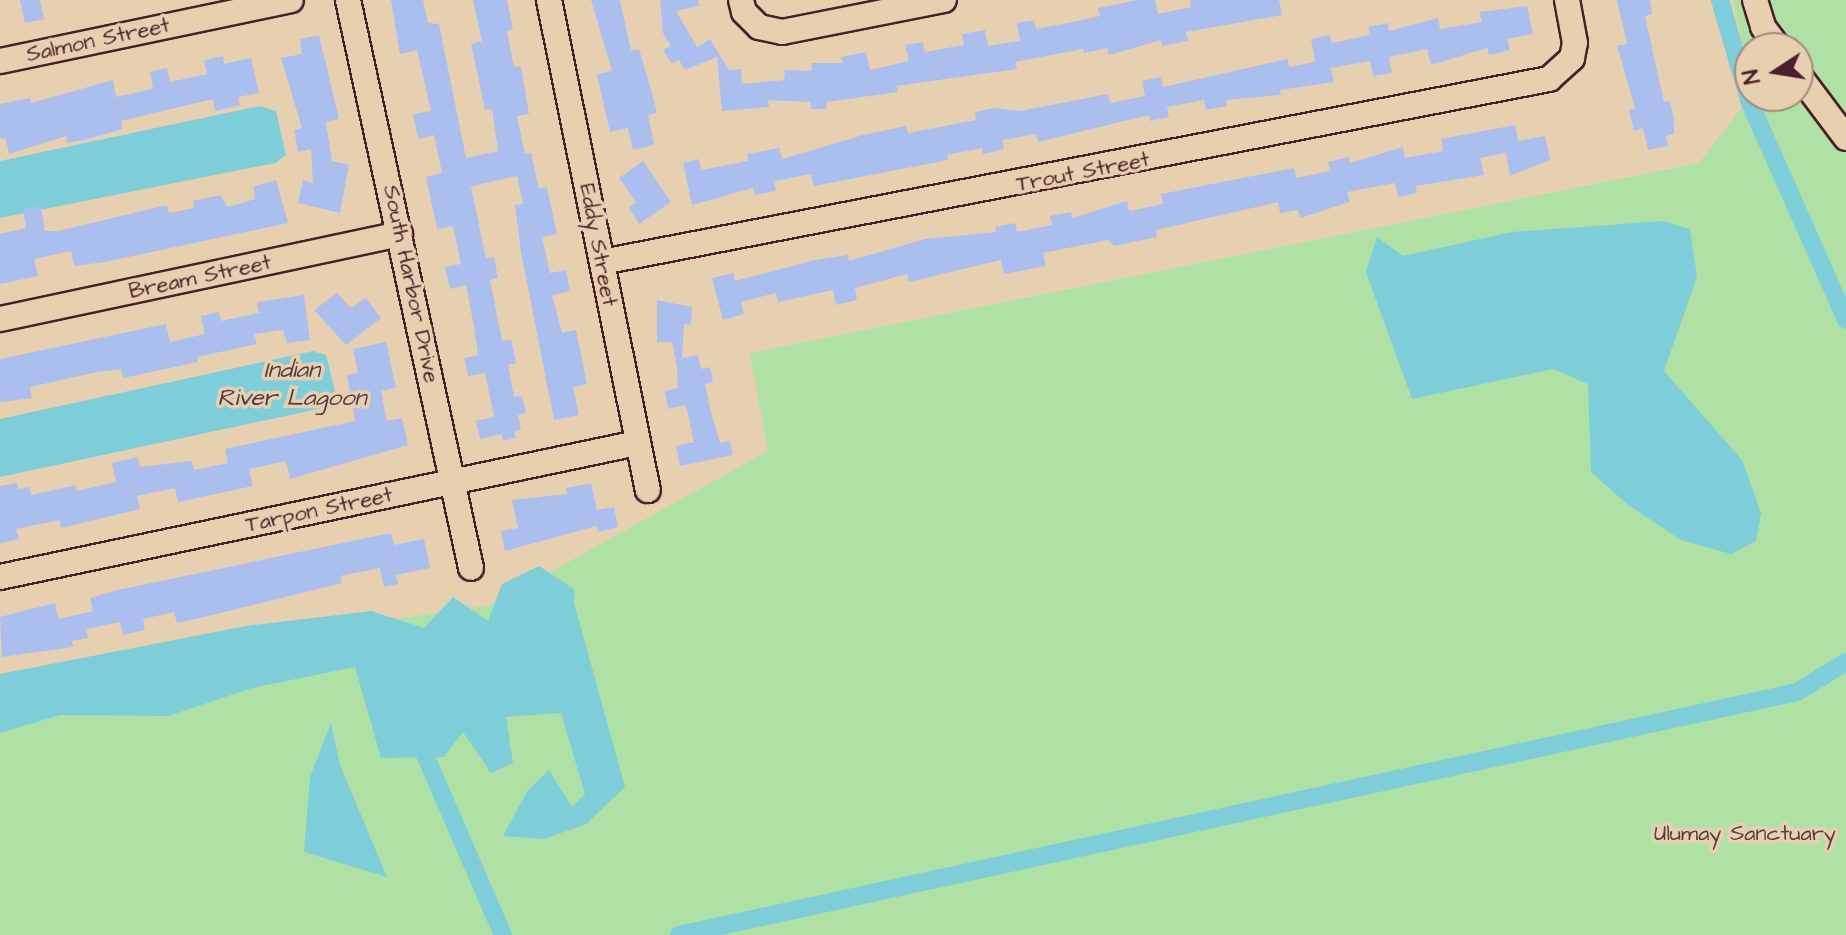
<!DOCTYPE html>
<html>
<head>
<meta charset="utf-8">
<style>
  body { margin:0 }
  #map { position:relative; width:1846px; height:935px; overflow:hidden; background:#e7d0b0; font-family:"Architects Daughter",sans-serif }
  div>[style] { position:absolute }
  .green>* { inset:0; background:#aee1a3 }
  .water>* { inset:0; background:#7eced9 }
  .canal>* { height:18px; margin:-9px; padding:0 9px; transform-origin:9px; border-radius:9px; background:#7eced9 }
  .building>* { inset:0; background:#aabfee }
  .roads { filter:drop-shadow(2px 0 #4a1f2b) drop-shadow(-2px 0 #4a1f2b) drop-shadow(0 2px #4a1f2b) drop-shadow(0 -2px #4a1f2b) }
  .minor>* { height:24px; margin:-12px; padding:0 12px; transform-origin:12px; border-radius:12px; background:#e7d0b0 }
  span { translate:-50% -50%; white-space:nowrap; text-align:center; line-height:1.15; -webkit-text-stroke:7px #e7d0b0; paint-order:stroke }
  .street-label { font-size:22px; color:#4a1f2b }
  .park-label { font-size:22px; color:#593c3d }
  .water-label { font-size:24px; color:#523945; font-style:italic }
  .north { position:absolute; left:1734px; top:32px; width:80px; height:80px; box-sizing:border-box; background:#e7d0b0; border:2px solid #a8897b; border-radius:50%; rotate:258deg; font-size:22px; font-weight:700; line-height:32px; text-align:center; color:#4a1f2b }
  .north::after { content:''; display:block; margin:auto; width:28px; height:36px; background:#4a1f2b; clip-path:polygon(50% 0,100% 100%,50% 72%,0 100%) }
</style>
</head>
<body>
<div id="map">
  <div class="green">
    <div style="clip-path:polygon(1733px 0,1846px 0,1846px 935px,0 935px,0 676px,491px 605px,768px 451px,750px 353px,1699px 163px,1751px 96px,1798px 96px,1798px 48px,1750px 48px,1750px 80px)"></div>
  </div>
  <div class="water">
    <div style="clip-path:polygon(260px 106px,276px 111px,286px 155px,275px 163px,0 218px,0 161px)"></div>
    <div style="clip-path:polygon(1663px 221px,1690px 229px,1697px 277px,1664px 371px,1742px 460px,1761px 513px,1756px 541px,1731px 554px,1681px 540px,1627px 504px,1591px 472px,1588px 384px,1553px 369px,1412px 399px,1366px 272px,1377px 237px,1403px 256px,1512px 232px)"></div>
    <div style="clip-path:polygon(313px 351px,326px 355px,337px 399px,323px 408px,0 477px,0 419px)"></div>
    <div style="clip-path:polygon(539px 566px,575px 590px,574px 603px,625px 787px,586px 824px,544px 839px,503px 836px,528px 790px,549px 770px,572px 807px,585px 794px,561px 713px,506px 717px,513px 763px,491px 773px,463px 732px,444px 757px,381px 758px,355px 667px,252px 688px,168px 716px,60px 715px,0 733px,0 674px,246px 626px,371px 611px,424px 628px,453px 597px,488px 621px,502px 584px)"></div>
    <div style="clip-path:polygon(331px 723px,340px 765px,387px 877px,304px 852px,310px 777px)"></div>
  </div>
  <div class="canal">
    <div style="left:1720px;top:0;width:107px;rotate:73.8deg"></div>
    <div style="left:1750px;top:103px;width:237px;rotate:66.1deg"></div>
    <div style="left:416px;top:734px;width:219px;rotate:66.6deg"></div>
    <div style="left:679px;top:935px;width:1144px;rotate:-12.26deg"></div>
    <div style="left:1797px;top:692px;width:57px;rotate:-31.5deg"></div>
  </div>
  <div class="building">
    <div style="clip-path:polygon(20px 0,40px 0,44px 19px,25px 23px)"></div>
    <div style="clip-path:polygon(391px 0,423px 0,428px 23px,439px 24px,466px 158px,498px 151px,492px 109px,485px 110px,471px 44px,482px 41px,473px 0,507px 0,513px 29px,507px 31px,514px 67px,521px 66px,529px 114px,517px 116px,525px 154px,531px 153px,539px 189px,547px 187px,557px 234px,542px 237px,550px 273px,566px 270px,570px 291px,552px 295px,562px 333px,576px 330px,587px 384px,573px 387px,579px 415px,554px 420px,521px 252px,515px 205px,523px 204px,517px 176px,481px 184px,471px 187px,486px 258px,494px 257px,498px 278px,490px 280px,502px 341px,511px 339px,516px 363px,508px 365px,514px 397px,522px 396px,526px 413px,518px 415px,521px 430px,514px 431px,516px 438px,503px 441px,502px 434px,480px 439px,476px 421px,494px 417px,485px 373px,468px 376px,464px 358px,478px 355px,474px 327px,466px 285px,450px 289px,445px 267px,461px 264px,453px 226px,437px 229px,426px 177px,442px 173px,434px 135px,418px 139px,413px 114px,431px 111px,417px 50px,400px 54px)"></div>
    <div style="clip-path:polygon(591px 0,620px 0,631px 51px,639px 49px,653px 97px,657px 113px,648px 115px,654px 145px,633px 150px,628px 128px,610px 132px,597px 74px,612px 71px)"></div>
    <div style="clip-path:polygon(660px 0,698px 0,699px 6px,676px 11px,697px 47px,710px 39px,729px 70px,741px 69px,742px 84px,784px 80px,785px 70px,811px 71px,812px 63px,843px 63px,841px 57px,866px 52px,870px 70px,909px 61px,905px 45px,923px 42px,925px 52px,964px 45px,962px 34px,985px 30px,988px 46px,1020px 41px,1017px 23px,1034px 20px,1036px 29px,1077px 21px,1100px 16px,1098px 8px,1138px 0,1155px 0,1158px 14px,1191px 7px,1190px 0,1279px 0,1282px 15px,1186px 32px,1188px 41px,1162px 46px,1161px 40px,1109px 55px,1107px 48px,1084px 53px,1083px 49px,1015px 62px,1017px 69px,896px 86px,898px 92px,827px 102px,826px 109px,811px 109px,811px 102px,768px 100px,769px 107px,722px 111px,717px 57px,685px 70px,679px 60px,672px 64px,663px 50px,671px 46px,663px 33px)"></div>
    <div style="clip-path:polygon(1617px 0,1650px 0,1652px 14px,1645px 16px,1664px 102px,1670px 101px,1674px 120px,1674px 134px,1666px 136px,1668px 146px,1648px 150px,1643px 128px,1634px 131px,1629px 110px,1635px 108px,1617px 46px,1627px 44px)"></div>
    <div style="clip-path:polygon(1527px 6px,1533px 34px,1507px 39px,1510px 50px,1489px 55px,1487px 48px,1431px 65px,1427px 49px,1389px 57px,1392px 73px,1373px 76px,1370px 61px,1331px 68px,1334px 82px,1280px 90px,1281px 95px,1226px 100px,1227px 106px,1206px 110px,1204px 100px,1167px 107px,1169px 117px,1150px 121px,1149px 115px,1038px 142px,1036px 134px,1003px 140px,1004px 149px,983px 154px,982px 148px,947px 155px,948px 160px,814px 186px,811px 174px,774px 181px,776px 191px,755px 195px,753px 188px,692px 205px,683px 163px,699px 159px,701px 170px,748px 161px,747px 154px,779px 148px,782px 159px,863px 135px,906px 126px,908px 133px,976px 120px,975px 112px,995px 108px,1020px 111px,1108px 94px,1110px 103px,1145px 96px,1142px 81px,1161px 77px,1163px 87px,1288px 59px,1289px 67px,1315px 62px,1311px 39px,1330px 35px,1332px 43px,1370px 35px,1368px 27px,1388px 23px,1389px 31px,1438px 18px,1440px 29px,1482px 22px,1480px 12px)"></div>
    <div style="clip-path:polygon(319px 35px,339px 119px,326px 122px,332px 161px,349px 165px,340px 213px,298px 203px,303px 180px,313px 183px,311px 149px,298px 152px,294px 130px,302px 128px,281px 58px,302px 54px,300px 39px)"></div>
    <div style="clip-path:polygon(223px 56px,224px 64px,251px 58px,259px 93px,238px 97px,240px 105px,215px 111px,213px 99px,121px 121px,123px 129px,84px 140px,67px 143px,66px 136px,9px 154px,6px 139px,0 138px,0 104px,30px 98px,31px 103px,113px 80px,116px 97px,153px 89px,150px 72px,167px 68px,170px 82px,207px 74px,204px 60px)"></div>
    <div style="clip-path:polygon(1515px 125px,1518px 141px,1545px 136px,1550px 160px,1510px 176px,1506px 153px,1480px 158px,1484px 175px,1416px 186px,1417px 193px,1398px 197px,1395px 183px,1347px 192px,1350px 202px,1300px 218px,1298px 210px,1280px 213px,1278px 202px,1156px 230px,1157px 237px,1114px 246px,1108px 240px,1043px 253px,1046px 266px,1004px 274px,1001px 260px,909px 282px,907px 274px,855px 288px,857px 300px,836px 305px,833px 290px,778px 302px,776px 293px,741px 302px,744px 314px,723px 320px,712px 278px,733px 273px,735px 281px,815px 260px,848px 255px,849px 261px,925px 239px,996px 232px,995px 227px,1015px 223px,1017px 232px,1052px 225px,1050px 216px,1071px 212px,1072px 218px,1127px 201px,1129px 211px,1163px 204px,1161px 194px,1294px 168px,1296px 178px,1330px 171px,1328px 162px,1349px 157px,1350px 163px,1403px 147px,1405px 158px,1443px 151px,1441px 139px)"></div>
    <div style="clip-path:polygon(643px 161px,671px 202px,639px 224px,629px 208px,636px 202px,619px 178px)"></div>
    <div style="clip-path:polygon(276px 180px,288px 223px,105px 262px,74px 266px,71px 251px,34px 259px,38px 276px,0 284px,0 234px,26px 228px,23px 209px,41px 206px,45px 231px,58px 231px,167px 205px,169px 213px,194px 208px,193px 201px,220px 195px,228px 207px,255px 199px,254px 186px)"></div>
    <div style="clip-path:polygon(337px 293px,351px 308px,366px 298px,381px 318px,346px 345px,314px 310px)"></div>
    <div style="clip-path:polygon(304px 295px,310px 340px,287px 343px,283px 330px,254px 334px,257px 344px,197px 357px,198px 362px,123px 378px,121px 369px,97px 372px,30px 387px,32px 398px,0 402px,0 359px,166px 324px,170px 342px,205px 334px,201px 316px,219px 312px,221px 321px,259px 313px,257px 302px)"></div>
    <div style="clip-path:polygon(657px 300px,692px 307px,691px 325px,684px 324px,682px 358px,698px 355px,701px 369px,710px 367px,713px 383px,705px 384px,710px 409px,720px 443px,730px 441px,733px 455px,680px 466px,676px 446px,694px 442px,686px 405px,668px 409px,665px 391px,678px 388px,677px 366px,672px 342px,657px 342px)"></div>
    <div style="clip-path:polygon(386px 342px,396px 388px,381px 391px,387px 421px,402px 418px,408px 445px,290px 479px,286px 461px,249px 469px,253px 486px,178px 502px,175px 488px,137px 496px,140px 509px,61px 528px,60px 520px,16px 529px,19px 539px,0 543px,0 486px,17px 483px,19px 489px,30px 487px,31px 495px,76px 485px,77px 491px,116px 482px,112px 463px,138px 457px,140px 467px,192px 461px,194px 470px,228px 463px,225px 449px,355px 421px,347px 375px,358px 373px,353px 349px)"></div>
    <div style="clip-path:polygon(591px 483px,597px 510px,614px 507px,618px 527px,598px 532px,596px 526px,505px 551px,501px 531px,518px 528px,512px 500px,567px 494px,566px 488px)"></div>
    <div style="clip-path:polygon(391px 533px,394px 545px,424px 539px,430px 568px,396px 575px,398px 584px,384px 587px,380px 568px,340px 576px,342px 583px,200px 618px,177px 623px,174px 612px,143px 619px,145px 630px,123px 635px,120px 622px,86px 629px,88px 638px,72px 641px,73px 647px,2px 657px,0 617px,55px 603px,58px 619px,93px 611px,90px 598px,113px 591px)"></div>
  </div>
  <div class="roads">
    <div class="minor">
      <div style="left:348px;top:0;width:581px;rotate:77.78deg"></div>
      <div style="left:549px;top:0;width:500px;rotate:78.6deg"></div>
      <div style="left:741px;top:0;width:12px;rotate:76deg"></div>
      <div style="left:744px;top:12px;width:21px;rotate:45deg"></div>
      <div style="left:759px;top:27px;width:24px;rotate:12deg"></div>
      <div style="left:782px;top:32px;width:165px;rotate:-11.2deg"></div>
      <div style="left:1755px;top:0;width:28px;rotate:73deg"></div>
      <div style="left:1763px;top:27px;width:26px;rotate:53deg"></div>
      <div style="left:0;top:61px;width:297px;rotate:-11.8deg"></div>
      <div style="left:1798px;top:74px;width:80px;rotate:53.1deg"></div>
      <div style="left:602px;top:262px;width:965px;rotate:-10.94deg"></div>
      <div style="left:1549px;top:79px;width:31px;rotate:-42deg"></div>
      <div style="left:1572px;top:58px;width:15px;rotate:-79deg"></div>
      <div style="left:1575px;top:43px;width:44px;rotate:-100.5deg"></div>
      <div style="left:0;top:319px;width:409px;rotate:-12deg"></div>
      <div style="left:0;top:577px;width:651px;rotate:-11.88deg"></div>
    </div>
  </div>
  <div class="street-label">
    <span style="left:98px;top:40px;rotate:-12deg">Salmon Street</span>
    <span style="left:1083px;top:172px;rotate:-11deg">Trout Street</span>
    <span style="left:598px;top:245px;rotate:79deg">Eddy Street</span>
    <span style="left:200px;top:277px;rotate:-12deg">Bream Street</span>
    <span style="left:411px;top:284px;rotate:78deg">South Harbor Drive</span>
    <span style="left:319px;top:510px;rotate:-12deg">Tarpon Street</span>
  </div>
  <div class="park-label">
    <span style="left:1745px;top:834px">Ulumay Sanctuary</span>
  </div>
  <div class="water-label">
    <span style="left:292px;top:385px">Indian<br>River Lagoon</span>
  </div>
  <div class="north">N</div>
</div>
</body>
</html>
